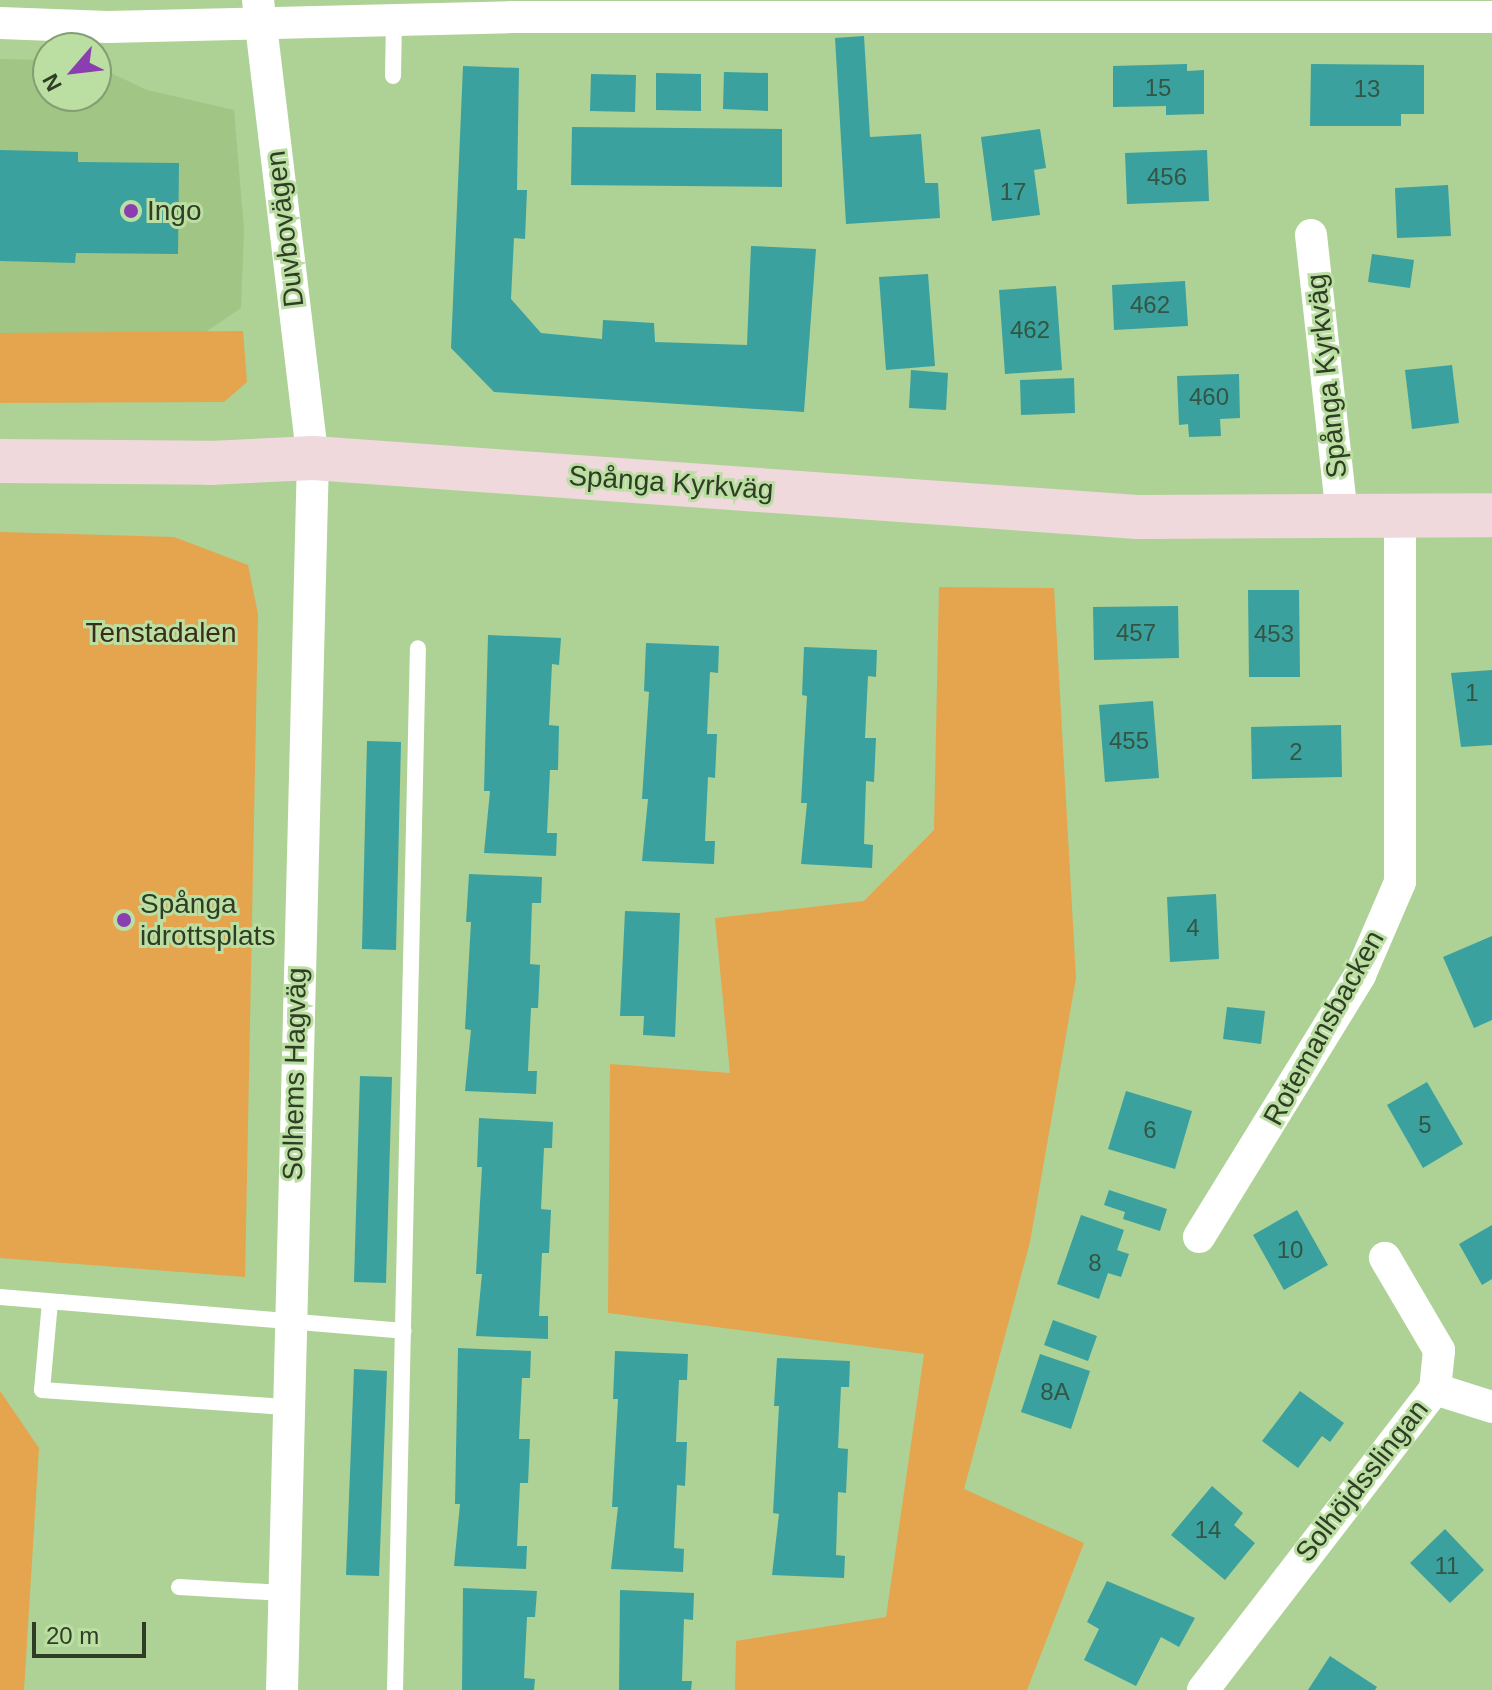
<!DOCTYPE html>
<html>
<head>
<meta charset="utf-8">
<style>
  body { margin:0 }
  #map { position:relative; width:1492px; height:1690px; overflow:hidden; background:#aed195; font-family:Helvetica,sans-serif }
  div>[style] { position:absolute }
  .built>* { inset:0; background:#a0c584 }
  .green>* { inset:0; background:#e4a54e }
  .building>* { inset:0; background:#3ba19e }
  .lane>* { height:16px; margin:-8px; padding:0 8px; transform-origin:8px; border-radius:8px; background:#fff }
  .street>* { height:32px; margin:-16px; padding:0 16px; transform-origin:16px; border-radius:16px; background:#fff }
  .secondary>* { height:44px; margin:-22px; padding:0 22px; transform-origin:22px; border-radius:22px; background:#f0d9dc }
  .dots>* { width:22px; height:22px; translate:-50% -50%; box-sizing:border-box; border:4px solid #bbdea2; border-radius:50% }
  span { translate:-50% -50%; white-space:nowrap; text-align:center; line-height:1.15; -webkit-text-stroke:6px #bbdea2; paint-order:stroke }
  .number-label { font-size:24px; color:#325643 }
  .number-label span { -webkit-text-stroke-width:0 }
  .poi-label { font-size:28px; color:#2f3d25 }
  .left { translate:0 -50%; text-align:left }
  .street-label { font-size:28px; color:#2f3d25 }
  .park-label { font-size:28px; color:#3c2d1b }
  .north { position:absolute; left:32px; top:32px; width:80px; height:80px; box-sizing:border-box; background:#bbdea2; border:2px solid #839e70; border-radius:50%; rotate:242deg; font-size:22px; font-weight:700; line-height:32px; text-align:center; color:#2f3d25 }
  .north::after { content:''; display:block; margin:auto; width:28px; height:36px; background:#8a3eaf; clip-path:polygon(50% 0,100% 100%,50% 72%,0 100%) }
  .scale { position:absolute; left:32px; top:1622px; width:114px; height:36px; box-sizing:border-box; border:4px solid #2f3d25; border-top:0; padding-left:10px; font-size:24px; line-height:28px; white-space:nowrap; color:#2f3d25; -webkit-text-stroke:6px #bbdea2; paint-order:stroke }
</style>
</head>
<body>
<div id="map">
  <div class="built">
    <div style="clip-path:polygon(0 59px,48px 60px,48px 96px,96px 96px,96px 66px,147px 90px,234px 110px,244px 230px,241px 308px,204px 333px,0 333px)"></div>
  </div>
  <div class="green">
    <div style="clip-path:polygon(243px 331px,247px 382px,224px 402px,0 403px,0 333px)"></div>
    <div style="clip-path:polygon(0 532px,174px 537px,248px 565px,258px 614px,245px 1277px,0 1258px)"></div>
    <div style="clip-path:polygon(939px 587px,1054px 588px,1076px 978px,1030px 1242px,964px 1489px,1084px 1543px,1027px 1690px,735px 1690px,736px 1641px,886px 1617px,924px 1354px,608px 1313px,610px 1064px,730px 1073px,715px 918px,864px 901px,934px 830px)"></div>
    <div style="clip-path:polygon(0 1391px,39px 1448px,24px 1690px,0 1690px)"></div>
  </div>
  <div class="building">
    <div style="clip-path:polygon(864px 36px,870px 137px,921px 134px,925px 183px,938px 183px,940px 218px,846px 224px,835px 38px)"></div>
    <div style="clip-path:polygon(1187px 64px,1187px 71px,1204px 70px,1204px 114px,1166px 115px,1166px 106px,1113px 107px,1113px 66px)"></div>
    <div style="clip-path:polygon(1311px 64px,1424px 65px,1424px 114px,1401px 114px,1401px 126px,1310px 126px)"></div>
    <div style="clip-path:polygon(463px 66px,519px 68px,517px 190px,527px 190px,525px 239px,514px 238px,511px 299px,541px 333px,602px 339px,603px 320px,654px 323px,655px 342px,747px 345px,751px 246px,816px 249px,804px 412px,494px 392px,451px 348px)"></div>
    <div style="clip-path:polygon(724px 72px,768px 73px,768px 111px,723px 109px)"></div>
    <div style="clip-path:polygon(656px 73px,701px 74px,701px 111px,656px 110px)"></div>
    <div style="clip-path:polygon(591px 74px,636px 75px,635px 112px,590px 111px)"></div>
    <div style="clip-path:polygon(572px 127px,782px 129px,782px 187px,571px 185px)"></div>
    <div style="clip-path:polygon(1040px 129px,1046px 168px,1034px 170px,1040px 215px,992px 221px,981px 137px)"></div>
    <div style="clip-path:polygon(0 150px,78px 152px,78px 162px,179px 163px,178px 254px,76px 253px,75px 263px,0 261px)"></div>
    <div style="clip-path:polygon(1207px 150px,1209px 201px,1127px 204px,1125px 153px)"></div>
    <div style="clip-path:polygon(1448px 185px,1451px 236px,1397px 238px,1395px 188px)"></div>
    <div style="clip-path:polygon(1372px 254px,1414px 260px,1410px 288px,1368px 282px)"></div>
    <div style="clip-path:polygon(928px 274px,935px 366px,886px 370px,879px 277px)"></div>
    <div style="clip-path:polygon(1185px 281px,1188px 326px,1114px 330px,1112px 285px)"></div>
    <div style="clip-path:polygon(1056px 286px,1062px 370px,1005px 374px,999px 290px)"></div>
    <div style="clip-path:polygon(1452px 365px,1459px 423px,1412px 429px,1405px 370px)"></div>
    <div style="clip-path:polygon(911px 370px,948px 373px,946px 410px,909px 408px)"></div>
    <div style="clip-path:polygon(1239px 374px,1240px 418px,1220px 419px,1221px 436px,1189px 437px,1188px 424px,1179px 425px,1177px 376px)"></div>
    <div style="clip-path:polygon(1074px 378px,1075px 413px,1021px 415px,1020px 380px)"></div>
    <div style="clip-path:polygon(1248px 590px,1299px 590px,1300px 677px,1249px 677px)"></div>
    <div style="clip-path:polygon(1178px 606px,1179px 658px,1094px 660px,1093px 607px)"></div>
    <div style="clip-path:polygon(488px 635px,561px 638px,559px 665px,552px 664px,549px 725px,559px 726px,558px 770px,550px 770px,547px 833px,557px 833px,556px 856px,484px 853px,490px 791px,484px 791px)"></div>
    <div style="clip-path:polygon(646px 643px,719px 646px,718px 673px,710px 672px,707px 734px,717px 734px,715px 778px,708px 777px,705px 841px,715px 841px,714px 864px,642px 861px,648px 799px,642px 799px,649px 692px,644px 691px)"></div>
    <div style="clip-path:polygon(804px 647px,877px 650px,876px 677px,868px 676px,865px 738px,876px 738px,874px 782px,866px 781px,864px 844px,873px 845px,872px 868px,801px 864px,807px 803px,801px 803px,807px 696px,802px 695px)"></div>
    <div style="clip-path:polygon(1492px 670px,1492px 745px,1461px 747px,1451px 673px)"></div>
    <div style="clip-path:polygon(1153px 701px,1159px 778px,1105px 782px,1099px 705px)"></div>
    <div style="clip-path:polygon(1341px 725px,1342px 777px,1252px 779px,1251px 727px)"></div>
    <div style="clip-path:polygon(367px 741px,401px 742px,396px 950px,362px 949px)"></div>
    <div style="clip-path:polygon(469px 874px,542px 877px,541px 903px,532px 903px,530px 964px,540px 965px,538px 1008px,531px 1008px,528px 1071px,537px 1071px,536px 1094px,465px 1091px,471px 1030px,465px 1029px,471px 922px,466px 922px)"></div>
    <div style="clip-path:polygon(1216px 894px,1219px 959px,1170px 962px,1167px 897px)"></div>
    <div style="clip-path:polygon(625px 911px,680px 913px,675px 1037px,643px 1035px,644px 1016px,620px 1016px)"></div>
    <div style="clip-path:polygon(1492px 936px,1492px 1020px,1474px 1028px,1443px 957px)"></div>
    <div style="clip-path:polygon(1227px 1007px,1265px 1011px,1261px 1044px,1223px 1039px)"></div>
    <div style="clip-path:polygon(360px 1076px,392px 1077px,386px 1283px,354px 1282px)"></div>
    <div style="clip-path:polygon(1427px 1082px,1463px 1144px,1423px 1168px,1387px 1105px)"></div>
    <div style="clip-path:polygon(1126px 1091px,1192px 1111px,1175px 1169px,1108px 1149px)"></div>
    <div style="clip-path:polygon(479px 1118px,553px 1122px,552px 1148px,544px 1148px,541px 1209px,551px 1210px,549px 1253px,542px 1253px,539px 1316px,548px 1316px,548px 1339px,476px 1336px,482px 1274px,476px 1274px,482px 1167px,477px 1167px)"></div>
    <div style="clip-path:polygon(1109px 1190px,1167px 1209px,1160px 1231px,1123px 1219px,1125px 1212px,1104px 1205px)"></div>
    <div style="clip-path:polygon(1297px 1210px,1328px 1265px,1284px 1290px,1253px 1235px)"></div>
    <div style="clip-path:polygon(1081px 1215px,1124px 1230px,1117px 1250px,1129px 1254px,1121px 1277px,1108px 1273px,1099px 1299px,1057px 1284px)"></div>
    <div style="clip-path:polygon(1492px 1225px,1492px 1279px,1482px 1285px,1459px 1244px)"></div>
    <div style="clip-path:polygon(1053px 1320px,1097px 1336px,1088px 1361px,1044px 1345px)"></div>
    <div style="clip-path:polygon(458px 1348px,531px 1351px,530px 1378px,522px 1378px,519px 1439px,530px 1439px,528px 1483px,520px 1483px,517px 1546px,527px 1546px,526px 1569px,454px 1566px,460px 1504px,455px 1504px)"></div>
    <div style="clip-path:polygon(615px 1351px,688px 1354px,687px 1380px,679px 1380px,676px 1442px,687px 1442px,685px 1486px,677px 1485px,674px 1548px,684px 1549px,683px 1572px,611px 1569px,618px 1507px,612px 1507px,618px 1399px,613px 1399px)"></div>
    <div style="clip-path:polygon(1040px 1354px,1090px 1371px,1071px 1429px,1021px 1412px)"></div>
    <div style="clip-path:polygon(777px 1358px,850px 1361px,849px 1387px,841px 1387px,838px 1448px,848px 1449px,846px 1493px,838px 1492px,836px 1555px,845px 1556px,844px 1578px,772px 1575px,779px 1514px,773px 1513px,779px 1406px,774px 1406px)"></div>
    <div style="clip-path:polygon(354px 1369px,387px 1371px,379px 1576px,346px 1575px)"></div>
    <div style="clip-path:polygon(1300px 1391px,1344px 1423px,1330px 1442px,1322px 1436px,1298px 1468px,1262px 1441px)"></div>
    <div style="clip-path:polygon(1212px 1486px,1243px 1513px,1234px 1525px,1255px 1543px,1225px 1580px,1171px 1535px)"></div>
    <div style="clip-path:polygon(1445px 1529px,1484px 1570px,1450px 1603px,1410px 1563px)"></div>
    <div style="clip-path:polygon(1107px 1581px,1195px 1618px,1179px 1647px,1161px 1637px,1136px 1686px,1084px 1660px,1099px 1629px,1087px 1622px)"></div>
    <div style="clip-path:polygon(463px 1588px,537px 1591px,535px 1617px,527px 1617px,524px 1678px,535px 1679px,534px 1690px,462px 1690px)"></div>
    <div style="clip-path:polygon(620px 1590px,694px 1593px,693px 1620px,684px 1619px,682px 1681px,692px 1681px,691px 1690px,619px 1690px)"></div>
    <div style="clip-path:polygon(1330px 1656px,1377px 1687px,1375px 1690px,1308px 1690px)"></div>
  </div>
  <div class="lane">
    <div style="left:393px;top:76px;width:57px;rotate:-89deg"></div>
    <div style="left:0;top:1297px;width:405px;rotate:4.8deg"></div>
    <div style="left:50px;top:1302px;width:88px;rotate:95.2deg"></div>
    <div style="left:42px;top:1390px;width:246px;rotate:4deg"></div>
    <div style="left:179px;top:1587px;width:104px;rotate:3.3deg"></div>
    <div style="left:395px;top:1690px;width:1042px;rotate:-88.74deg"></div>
  </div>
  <div class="street">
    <div style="left:258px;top:0;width:461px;rotate:83.2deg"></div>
    <div style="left:313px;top:458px;width:1232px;rotate:91.44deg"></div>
    <div style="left:0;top:23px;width:108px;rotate:2.1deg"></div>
    <div style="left:108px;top:27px;width:404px;rotate:-1.4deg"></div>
    <div style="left:512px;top:17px;width:980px"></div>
    <div style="left:1311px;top:235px;width:285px;rotate:83.7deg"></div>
    <div style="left:1199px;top:1237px;width:308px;rotate:-58.4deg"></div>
    <div style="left:1360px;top:975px;width:101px;rotate:-66.7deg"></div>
    <div style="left:1400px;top:882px;width:366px;rotate:-90deg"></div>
    <div style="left:1435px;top:1389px;width:60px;rotate:17.5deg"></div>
    <div style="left:1203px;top:1690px;width:380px;rotate:-52.4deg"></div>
    <div style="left:1435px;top:1389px;width:39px;rotate:-84deg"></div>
    <div style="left:1439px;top:1350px;width:107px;rotate:-120.4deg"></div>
  </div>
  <div class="secondary">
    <div style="left:0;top:461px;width:210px;rotate:0.5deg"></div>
    <div style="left:210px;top:463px;width:103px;rotate:-2.8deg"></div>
    <div style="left:313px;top:458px;width:826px;rotate:4.1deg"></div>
    <div style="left:1137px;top:517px;width:355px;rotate:-0.3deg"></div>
  </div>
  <div class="dots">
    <div style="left:131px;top:211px;background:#8a3eaf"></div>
    <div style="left:124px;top:920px;background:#8a3eaf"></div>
  </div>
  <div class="number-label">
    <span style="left:1158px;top:88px">15</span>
    <span style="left:1367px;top:89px">13</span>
    <span style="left:1167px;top:177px">456</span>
    <span style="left:1013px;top:192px">17</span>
    <span style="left:1150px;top:305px">462</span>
    <span style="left:1030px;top:330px">462</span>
    <span style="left:1209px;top:397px">460</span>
    <span style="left:1136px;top:633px">457</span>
    <span style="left:1274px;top:634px">453</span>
    <span style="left:1472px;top:693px">1</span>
    <span style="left:1129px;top:741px">455</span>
    <span style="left:1296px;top:752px">2</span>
    <span style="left:1193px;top:928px">4</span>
    <span style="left:1425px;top:1125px">5</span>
    <span style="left:1150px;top:1130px">6</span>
    <span style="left:1290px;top:1250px">10</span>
    <span style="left:1095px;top:1263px">8</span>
    <span style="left:1055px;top:1392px">8A</span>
    <span style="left:1208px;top:1530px">14</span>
    <span style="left:1447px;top:1566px">11</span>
  </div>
  <div class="poi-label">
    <span class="left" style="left:147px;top:211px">Ingo</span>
    <span class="left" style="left:140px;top:920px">Spånga<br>idrottsplats</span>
  </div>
  <div class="street-label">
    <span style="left:285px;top:229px;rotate:-97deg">Duvbovägen</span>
    <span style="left:1327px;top:376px;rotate:-96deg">Spånga Kyrkväg</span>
    <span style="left:671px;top:483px;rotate:4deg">Spånga Kyrkväg</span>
    <span style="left:1324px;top:1028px;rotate:-61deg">Rotemansbacken</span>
    <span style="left:295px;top:1074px;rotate:-89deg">Solhems Hagväg</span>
    <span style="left:1362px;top:1481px;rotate:-52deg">Solhöjdsslingan</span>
  </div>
  <div class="park-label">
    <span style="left:161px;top:633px">Tenstadalen</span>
  </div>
  <div class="north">N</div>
  <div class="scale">20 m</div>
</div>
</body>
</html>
